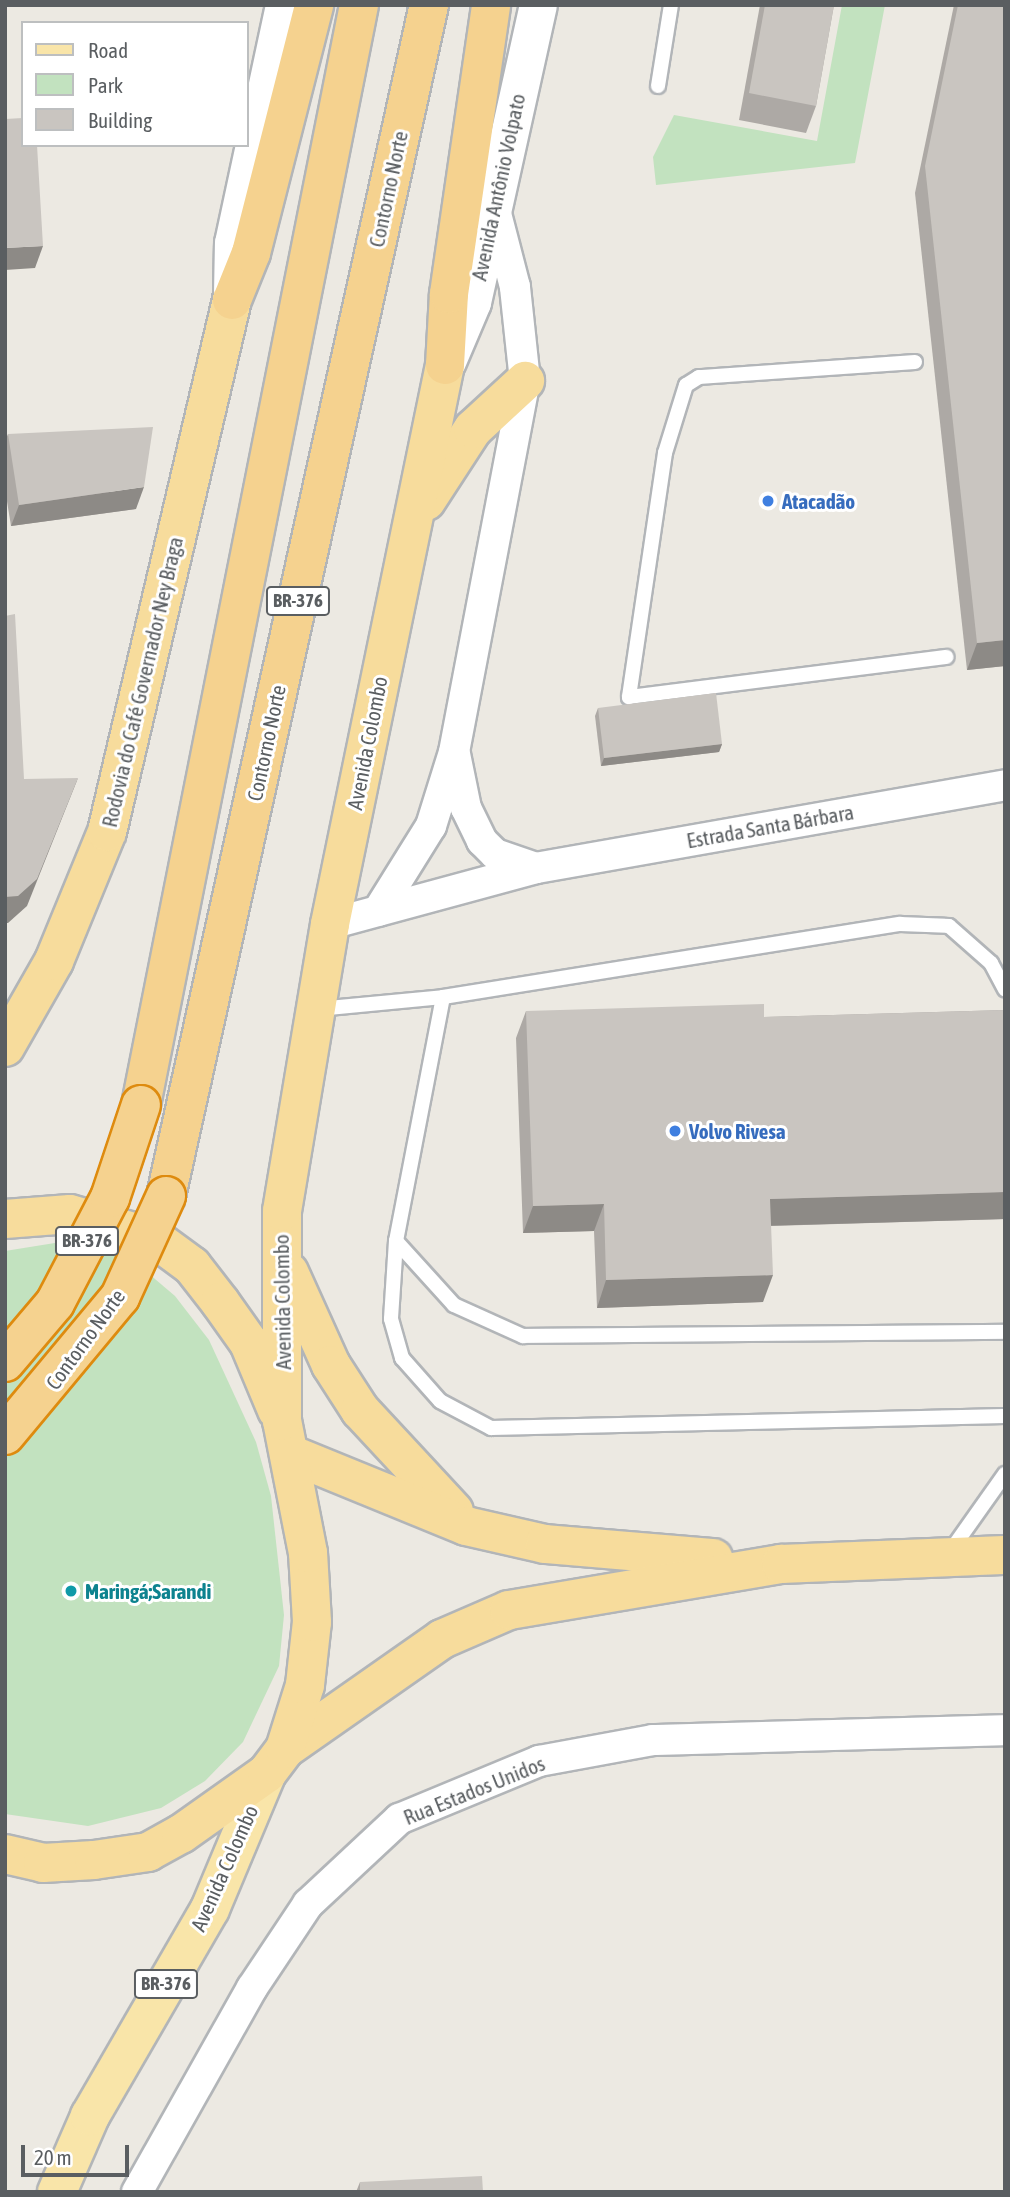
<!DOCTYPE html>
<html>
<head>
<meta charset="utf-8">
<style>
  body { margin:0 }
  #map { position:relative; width:1010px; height:2197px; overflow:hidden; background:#ece9e2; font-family:"Asap Condensed",sans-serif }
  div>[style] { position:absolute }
  .green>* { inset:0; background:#c2e2bf }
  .roads { filter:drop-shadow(2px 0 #b2b5b8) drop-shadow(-2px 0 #b2b5b8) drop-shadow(0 2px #b2b5b8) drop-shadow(0 -2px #b2b5b8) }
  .service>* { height:14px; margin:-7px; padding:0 7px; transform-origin:7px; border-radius:7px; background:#fff }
  .minor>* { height:30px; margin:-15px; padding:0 15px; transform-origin:15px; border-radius:15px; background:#fff }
  .tertiary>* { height:37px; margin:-18.5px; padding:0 18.5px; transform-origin:18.5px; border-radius:18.5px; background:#fff }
  .primary>* { height:38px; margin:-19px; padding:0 19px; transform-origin:19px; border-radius:19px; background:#f9e5a9 }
  .trunk>* { height:38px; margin:-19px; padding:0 19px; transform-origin:19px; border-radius:19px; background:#f7dc9c }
  .motorway>* { height:38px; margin:-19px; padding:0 19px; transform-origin:19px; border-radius:19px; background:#f5d28f }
  .bridges { filter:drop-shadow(2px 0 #de8b0f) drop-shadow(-2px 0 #de8b0f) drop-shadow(0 2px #de8b0f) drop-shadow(0 -2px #de8b0f) }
  .motorway-bridge>* { height:38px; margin:-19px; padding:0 19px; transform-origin:19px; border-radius:19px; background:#f5d28f }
  .wall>* { inset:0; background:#ada9a5 }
  .shaded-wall>* { inset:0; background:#8d8a86 }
  .building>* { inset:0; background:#c9c5c0 }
  .dots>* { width:19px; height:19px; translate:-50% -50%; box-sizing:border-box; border:4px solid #fff; border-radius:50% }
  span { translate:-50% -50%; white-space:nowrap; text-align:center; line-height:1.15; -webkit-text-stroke:6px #fff; paint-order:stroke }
  .shield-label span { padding:2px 5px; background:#fff; border:2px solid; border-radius:5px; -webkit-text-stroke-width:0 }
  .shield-label { font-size:19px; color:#5a5e61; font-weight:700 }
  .street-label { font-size:21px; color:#5a5e61 }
  .shop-label { font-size:21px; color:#366cbe; font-weight:700 }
  .left { translate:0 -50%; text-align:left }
  .culture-label { font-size:21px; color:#0d838f; font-weight:700 }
  .frame { position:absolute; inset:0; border:7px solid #5a5e61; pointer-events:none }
  .legend { position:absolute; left:21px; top:21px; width:228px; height:126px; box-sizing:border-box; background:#fff; border:2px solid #bdbfc0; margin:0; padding:9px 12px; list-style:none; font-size:21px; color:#5a5e61 }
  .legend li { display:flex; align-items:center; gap:14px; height:35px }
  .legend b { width:35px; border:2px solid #bdbfc0 }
  .scale { position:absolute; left:21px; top:2145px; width:108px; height:32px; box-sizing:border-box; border:4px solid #5a5e61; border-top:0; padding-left:9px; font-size:21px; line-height:24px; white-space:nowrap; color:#5a5e61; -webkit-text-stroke:5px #fff; paint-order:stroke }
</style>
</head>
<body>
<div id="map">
  <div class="green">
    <div style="clip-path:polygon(842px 5px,885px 5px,855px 163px,656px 185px,653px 157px,674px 115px,817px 141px)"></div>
    <div style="clip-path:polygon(61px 1242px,110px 1250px,142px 1268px,175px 1296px,209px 1340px,256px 1442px,271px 1496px,284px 1615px,279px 1666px,243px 1742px,205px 1781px,161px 1808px,88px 1826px,5px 1814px,5px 1251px)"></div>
  </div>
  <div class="roads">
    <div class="service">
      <div style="left:658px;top:86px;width:82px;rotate:-80.9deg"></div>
      <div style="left:915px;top:362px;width:217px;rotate:176deg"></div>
      <div style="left:699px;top:377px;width:15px;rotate:148deg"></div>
      <div style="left:686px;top:385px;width:71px;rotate:107.2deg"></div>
      <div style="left:665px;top:453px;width:247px;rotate:98.4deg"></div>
      <div style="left:629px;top:697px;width:320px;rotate:-7.2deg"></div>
      <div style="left:443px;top:997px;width:248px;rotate:100.9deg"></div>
      <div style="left:396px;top:1241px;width:78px;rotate:93.7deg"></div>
      <div style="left:391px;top:1319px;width:41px;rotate:74.2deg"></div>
      <div style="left:402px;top:1358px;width:57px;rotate:48.5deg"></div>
      <div style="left:440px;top:1401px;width:58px;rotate:27.9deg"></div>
      <div style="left:491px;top:1428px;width:514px;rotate:-1.34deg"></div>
      <div style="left:317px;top:1009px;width:127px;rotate:-5.4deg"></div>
      <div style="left:443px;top:997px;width:463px;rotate:-9.1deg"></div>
      <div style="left:900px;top:924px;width:49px;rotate:2.3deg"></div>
      <div style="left:949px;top:926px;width:56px;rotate:41.4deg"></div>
      <div style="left:991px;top:963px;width:30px;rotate:62deg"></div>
      <div style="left:396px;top:1241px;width:86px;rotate:47.8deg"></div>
      <div style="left:454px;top:1305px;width:76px;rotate:24.2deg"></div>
      <div style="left:523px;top:1336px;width:482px;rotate:-0.5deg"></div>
      <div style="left:949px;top:1553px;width:97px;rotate:-54.7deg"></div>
    </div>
    <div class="minor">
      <div style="left:455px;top:754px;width:55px;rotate:78.5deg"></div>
      <div style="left:466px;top:808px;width:37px;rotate:64deg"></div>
      <div style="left:482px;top:841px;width:18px;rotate:45deg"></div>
      <div style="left:495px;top:854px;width:43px;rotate:18.9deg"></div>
      <div style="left:378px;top:911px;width:100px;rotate:-58.1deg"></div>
      <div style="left:431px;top:826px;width:77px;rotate:-72.7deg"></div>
      <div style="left:454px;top:752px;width:378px;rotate:-79.2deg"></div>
      <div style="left:525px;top:381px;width:95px;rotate:-96.1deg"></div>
      <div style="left:515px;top:287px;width:84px;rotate:-104.5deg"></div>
      <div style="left:330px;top:924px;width:213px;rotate:-15.2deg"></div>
      <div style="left:536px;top:868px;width:476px;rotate:-10deg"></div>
      <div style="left:137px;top:2192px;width:234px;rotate:-60.6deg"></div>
      <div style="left:252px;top:1988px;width:101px;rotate:-56.3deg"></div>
      <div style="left:308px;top:1904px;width:125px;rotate:-43deg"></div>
      <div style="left:399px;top:1819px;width:152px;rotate:-22.5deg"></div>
      <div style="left:539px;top:1761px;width:116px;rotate:-10.4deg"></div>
      <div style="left:653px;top:1740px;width:352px;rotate:-1.6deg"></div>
    </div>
    <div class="tertiary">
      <div style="left:232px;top:293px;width:50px;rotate:-88.9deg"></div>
      <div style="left:233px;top:243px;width:243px;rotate:-77.9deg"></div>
      <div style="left:447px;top:361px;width:64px;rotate:-67deg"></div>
      <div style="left:472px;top:302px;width:304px;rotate:-77.5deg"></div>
    </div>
    <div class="primary">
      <div style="left:57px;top:2192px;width:83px;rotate:-66.5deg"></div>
      <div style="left:90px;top:2116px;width:239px;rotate:-59.9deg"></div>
      <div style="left:210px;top:1909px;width:147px;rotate:-67.3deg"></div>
    </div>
    <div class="trunk">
      <div style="left:426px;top:501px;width:86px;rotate:-56.9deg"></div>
      <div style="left:473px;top:429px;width:71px;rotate:-42.7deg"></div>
      <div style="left:5px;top:1047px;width:99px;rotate:-60.3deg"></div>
      <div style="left:54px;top:961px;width:139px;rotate:-67.7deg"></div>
      <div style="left:107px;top:832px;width:546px;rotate:-76.78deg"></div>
      <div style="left:5px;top:1219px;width:65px;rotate:-4.4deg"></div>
      <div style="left:70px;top:1214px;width:87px;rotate:15.9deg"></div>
      <div style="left:154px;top:1238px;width:47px;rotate:36.4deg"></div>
      <div style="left:192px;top:1266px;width:46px;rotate:52.1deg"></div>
      <div style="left:220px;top:1302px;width:50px;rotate:54.7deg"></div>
      <div style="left:249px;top:1343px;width:73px;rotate:67.3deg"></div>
      <div style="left:289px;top:1272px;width:102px;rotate:65.7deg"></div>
      <div style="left:331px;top:1365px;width:54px;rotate:57.2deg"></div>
      <div style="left:360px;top:1410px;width:138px;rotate:47.1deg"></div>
      <div style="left:290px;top:1454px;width:190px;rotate:22.2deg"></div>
      <div style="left:466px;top:1526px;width:81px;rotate:12.8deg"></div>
      <div style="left:545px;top:1544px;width:169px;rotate:4.8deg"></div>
      <div style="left:285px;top:1749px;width:192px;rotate:-35deg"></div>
      <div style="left:442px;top:1639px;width:73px;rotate:-23.4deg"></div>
      <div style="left:509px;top:1610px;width:276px;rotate:-9.6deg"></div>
      <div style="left:781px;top:1564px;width:224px;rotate:-2.3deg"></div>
      <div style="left:5px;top:1854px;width:39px;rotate:13deg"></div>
      <div style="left:43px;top:1863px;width:51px;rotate:-3.4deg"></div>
      <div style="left:94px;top:1860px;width:55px;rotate:-8.4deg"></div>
      <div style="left:148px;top:1852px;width:38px;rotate:-29deg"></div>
      <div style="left:181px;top:1834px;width:105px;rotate:-35.3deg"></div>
      <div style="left:267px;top:1773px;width:30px;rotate:-53deg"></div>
      <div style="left:285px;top:1749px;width:67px;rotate:-72.6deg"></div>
      <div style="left:305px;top:1685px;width:63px;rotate:-83.7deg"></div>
      <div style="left:312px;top:1622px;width:69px;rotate:-93.3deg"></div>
      <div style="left:308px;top:1553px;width:135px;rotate:-101.1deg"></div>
      <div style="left:282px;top:1421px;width:210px;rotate:-90deg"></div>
      <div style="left:282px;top:1211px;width:291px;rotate:-80.5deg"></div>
      <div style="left:330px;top:924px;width:571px;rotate:-78.38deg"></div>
    </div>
    <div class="motorway">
      <div style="left:232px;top:300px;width:51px;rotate:-68deg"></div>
      <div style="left:251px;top:253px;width:256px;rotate:-75.7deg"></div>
      <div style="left:445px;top:365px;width:71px;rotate:-86.8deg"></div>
      <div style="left:449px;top:294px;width:292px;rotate:-81.7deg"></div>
      <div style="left:141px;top:1105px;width:1121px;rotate:-78.79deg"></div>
      <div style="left:166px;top:1196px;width:1220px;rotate:-77.55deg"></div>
    </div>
  </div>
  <div class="bridges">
    <div class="motorway-bridge">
      <div style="left:5px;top:1362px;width:77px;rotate:-49.7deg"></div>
      <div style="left:55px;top:1303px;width:119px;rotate:-62.4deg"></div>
      <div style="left:110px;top:1198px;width:98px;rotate:-71.6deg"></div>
      <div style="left:5px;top:1435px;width:180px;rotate:-50.2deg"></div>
      <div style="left:120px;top:1297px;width:111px;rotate:-65.5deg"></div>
    </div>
  </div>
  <div class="wall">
    <div style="clip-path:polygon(760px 5px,834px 5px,816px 106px,806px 133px,739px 120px)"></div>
    <div style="clip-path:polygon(954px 5px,1005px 5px,1005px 666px,967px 670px,915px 193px)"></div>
    <div style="clip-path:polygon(8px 434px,136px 509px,11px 526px,5px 489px,5px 441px)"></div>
    <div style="clip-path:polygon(598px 708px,722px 744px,719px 752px,601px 766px,595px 716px)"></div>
    <div style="clip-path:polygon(1005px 1010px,1005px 1219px,771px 1226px,763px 1302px,597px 1308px,594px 1231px,523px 1233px,516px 1038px,526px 1011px,764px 1017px)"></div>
    <div style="clip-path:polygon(360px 2182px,483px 2192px,356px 2192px)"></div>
  </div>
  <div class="shaded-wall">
    <div style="clip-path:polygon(43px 246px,35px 268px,5px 270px,5px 248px)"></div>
    <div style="clip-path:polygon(144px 487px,136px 509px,11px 526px,19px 505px)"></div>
    <div style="clip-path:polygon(1005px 640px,1005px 666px,967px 670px,977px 643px)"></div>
    <div style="clip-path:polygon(722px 744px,719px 752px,601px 766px,604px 758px)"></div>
    <div style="clip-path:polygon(78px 778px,27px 906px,8px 923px,5px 923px,5px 897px)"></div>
    <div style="clip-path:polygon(1005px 1192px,1005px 1219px,760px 1226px,770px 1199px)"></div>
    <div style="clip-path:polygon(604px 1204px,594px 1231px,523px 1233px,533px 1206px)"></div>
    <div style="clip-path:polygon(773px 1275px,763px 1302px,597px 1308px,606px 1280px)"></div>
  </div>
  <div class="building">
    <div style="clip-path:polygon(765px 5px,834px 5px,816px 106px,749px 93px)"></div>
    <div style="clip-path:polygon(958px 5px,1005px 5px,1005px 640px,977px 643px,925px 166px)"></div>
    <div style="clip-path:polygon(23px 118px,23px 145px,37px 145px,43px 246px,5px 248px,5px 119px)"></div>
    <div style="clip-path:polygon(153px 427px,144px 487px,19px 505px,8px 434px)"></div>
    <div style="clip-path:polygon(15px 614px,24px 779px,78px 778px,37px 879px,18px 896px,5px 897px,5px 616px)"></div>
    <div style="clip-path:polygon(716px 693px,722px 744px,604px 758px,598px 708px)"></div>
    <div style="clip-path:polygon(764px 1004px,764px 1017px,1005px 1010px,1005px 1192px,770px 1199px,773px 1275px,606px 1280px,604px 1204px,533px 1206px,526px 1011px)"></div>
    <div style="clip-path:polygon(482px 2176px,483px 2192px,360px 2192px,360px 2182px)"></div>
  </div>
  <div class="dots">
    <div style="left:768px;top:501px;background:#3f7fe0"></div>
    <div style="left:675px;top:1131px;background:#3f7fe0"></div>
    <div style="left:71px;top:1591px;background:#0f9aa8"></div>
  </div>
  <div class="shield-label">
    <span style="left:298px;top:601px">BR-376</span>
    <span style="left:87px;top:1241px">BR-376</span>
    <span style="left:166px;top:1984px">BR-376</span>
  </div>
  <div class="street-label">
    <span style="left:498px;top:187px;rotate:-78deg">Avenida Antônio Volpato</span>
    <span style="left:388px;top:189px;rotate:-78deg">Contorno Norte</span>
    <span style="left:142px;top:682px;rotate:-77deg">Rodovia do Café Governador Ney Braga</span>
    <span style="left:266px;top:743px;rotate:-78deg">Contorno Norte</span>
    <span style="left:367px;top:743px;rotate:-79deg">Avenida Colombo</span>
    <span style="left:770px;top:826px;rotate:-10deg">Estrada Santa Bárbara</span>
    <span style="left:282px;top:1302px;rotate:-91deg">Avenida Colombo</span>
    <span style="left:85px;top:1339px;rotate:-54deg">Contorno Norte</span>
    <span style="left:474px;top:1790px;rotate:-22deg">Rua Estados Unidos</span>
    <span style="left:224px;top:1868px;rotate:-66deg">Avenida Colombo</span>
  </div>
  <div class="shop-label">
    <span class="left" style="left:782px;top:501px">Atacadão</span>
    <span class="left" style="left:689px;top:1131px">Volvo Rivesa</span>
  </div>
  <div class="culture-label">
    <span class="left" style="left:85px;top:1591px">Maringá;Sarandi</span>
  </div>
  <div class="frame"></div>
  <ul class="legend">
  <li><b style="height:9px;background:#f9e5a9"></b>Road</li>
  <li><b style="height:19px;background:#c2e2bf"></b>Park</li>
  <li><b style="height:19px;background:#c9c5c0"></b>Building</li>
  </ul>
  <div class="scale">20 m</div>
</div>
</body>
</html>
